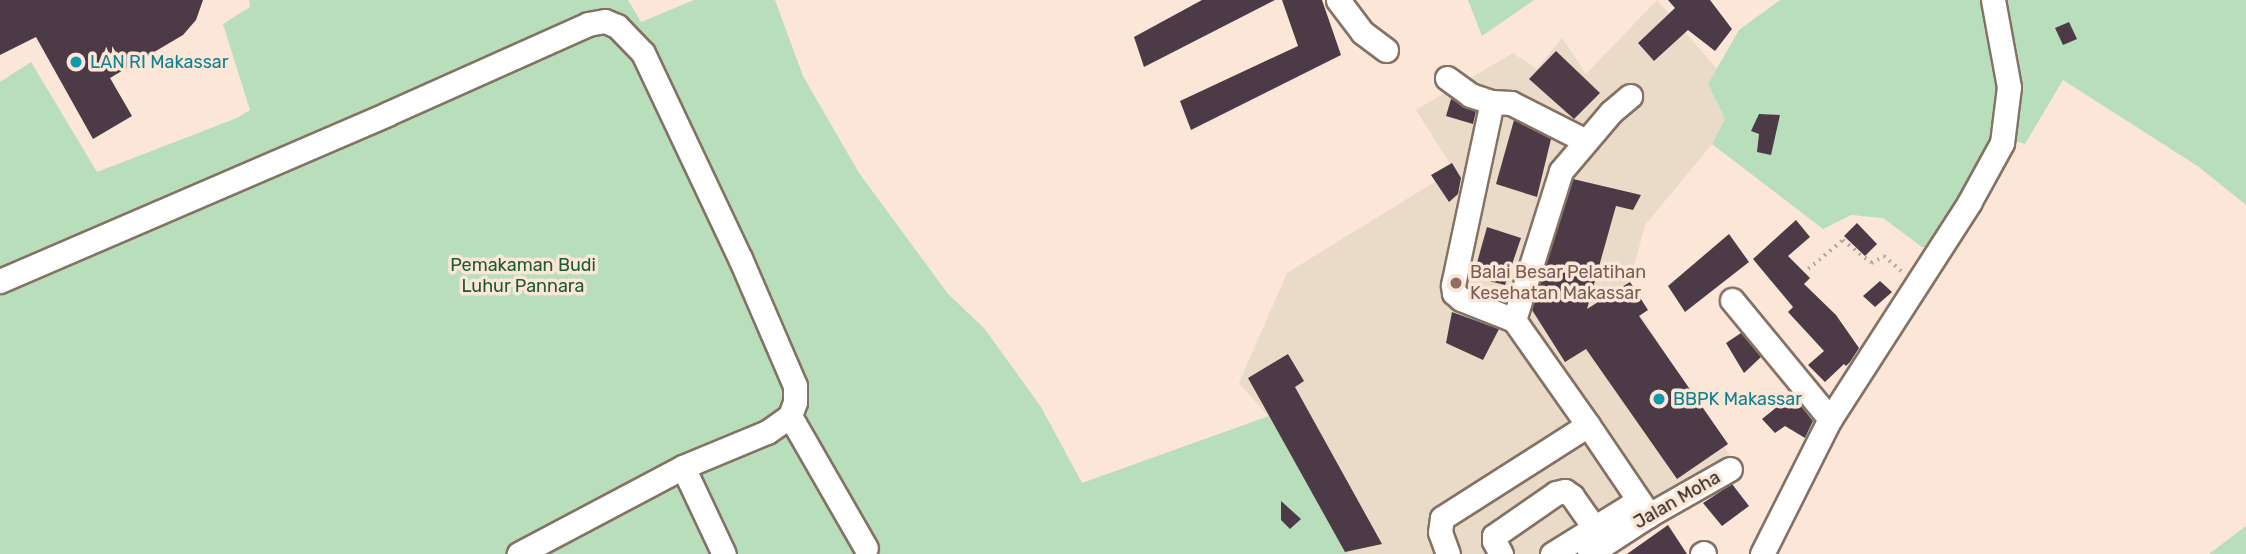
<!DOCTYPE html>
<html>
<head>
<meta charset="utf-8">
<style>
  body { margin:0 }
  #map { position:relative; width:2246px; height:554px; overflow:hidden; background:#fbe6d7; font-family:Rubik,sans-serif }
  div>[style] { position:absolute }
  .education>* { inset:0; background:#eadac8 }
  .green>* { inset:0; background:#b8debc }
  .building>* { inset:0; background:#4c3b46 }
  .path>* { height:3.5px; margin-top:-1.75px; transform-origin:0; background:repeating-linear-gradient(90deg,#b9a99d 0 2px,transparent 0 7px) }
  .roads { filter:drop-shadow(2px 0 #847264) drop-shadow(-2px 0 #847264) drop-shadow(0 2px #847264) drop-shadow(0 -2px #847264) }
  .minor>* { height:23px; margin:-11.5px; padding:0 11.5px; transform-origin:11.5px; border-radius:11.5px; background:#fff }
  .dots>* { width:19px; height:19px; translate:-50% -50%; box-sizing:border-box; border:4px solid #fbe6d7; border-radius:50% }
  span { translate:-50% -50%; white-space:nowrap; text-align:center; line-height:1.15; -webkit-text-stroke:7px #fbe6d7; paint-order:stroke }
  .culture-label { font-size:18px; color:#0d838f }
  .left { translate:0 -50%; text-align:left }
  .park-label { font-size:18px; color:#1d5c2b }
  .education-label { font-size:18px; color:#785e54 }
  .street-label { font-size:18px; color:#2a231d }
</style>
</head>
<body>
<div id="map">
  <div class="education">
    <div style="clip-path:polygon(1657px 0,1717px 69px,1708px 84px,1725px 119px,1712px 144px,1645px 225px,1627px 293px,1742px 475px,1611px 554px,1348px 554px,1269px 417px,1239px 383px,1287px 273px,1454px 170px,1416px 110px,1513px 53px,1537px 69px,1562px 38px,1586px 74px)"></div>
  </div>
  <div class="green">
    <div style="clip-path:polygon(249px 0,628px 0,641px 22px,694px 0,775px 0,803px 76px,859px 173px,948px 294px,984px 328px,1041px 407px,1082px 483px,1269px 416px,1348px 554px,0 554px,0 82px,31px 62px,97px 172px,237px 118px,250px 110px,223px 24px,250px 7px)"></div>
    <div style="clip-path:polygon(1468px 0,1534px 0,1482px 36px)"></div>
    <div style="clip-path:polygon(1780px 0,2246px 0,2246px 205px,2199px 167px,2063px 80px,2025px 144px,2013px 140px,1950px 250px,1922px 247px,1883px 218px,1851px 215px,1823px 229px,1712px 144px,1725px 119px,1708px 84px,1739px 30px)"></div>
    <div style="clip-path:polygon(2246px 526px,2246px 554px,2209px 554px)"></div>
  </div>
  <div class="building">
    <div style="clip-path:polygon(0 0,203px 0,196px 20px,183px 35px,110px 78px,132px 116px,93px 139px,36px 37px,0 55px)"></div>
    <div style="clip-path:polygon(1202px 0,1275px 0,1144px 67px,1134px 37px)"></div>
    <div style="clip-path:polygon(1282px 0,1322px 0,1341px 55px,1191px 130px,1180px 101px,1298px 46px)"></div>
    <div style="clip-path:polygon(1668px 0,1710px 0,1732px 29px,1715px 51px,1688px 30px,1654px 61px,1638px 43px,1675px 8px)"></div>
    <div style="clip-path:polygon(2069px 22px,2077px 39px,2063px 45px,2055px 28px)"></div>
    <div style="clip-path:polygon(1556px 51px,1600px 93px,1574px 119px,1529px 79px)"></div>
    <div style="clip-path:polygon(1451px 99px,1476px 111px,1473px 124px,1446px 116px)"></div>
    <div style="clip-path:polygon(1759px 114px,1780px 115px,1771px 155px,1757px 152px,1759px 134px,1751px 131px)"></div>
    <div style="clip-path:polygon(1514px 120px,1551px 139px,1537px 197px,1496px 184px)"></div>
    <div style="clip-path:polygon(1452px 163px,1461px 178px,1458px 194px,1449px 202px,1431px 175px)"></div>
    <div style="clip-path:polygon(1573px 179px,1641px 195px,1633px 210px,1616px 206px,1587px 309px,1630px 282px,1648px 310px,1639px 316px,1728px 444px,1677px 479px,1586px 349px,1565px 362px,1532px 310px)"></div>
    <div style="clip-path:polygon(1796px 220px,1810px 237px,1788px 256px,1810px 278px,1804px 284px,1836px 315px,1859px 348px,1850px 362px,1846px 366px,1844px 364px,1825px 382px,1808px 365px,1824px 351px,1788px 312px,1793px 307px,1753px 259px)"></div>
    <div style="clip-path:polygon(1857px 223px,1877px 244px,1865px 256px,1844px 236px)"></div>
    <div style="clip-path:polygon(1487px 227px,1521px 238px,1505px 285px,1473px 277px)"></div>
    <div style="clip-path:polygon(1729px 234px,1749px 262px,1685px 312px,1668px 286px)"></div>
    <div style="clip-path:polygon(1880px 281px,1892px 292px,1875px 307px,1863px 296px)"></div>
    <div style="clip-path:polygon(1452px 312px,1499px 329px,1483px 360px,1446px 343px)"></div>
    <div style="clip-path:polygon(1741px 333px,1761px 357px,1744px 373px,1726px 343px)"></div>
    <div style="clip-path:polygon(1288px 354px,1304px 381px,1295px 387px,1382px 544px,1345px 552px,1248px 378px)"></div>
    <div style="clip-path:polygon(1792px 395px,1813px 421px,1805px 438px,1785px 426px,1775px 433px,1762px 419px)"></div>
    <div style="clip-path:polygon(1732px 484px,1749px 506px,1722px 526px,1703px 503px)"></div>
    <div style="clip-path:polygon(1281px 501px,1301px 519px,1290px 529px,1281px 520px)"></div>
    <div style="clip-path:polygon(1668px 525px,1687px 554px,1627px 554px)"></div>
  </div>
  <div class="path">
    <div style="left:1808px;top:269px;width:45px;rotate:-39.6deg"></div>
    <div style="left:1843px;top:240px;width:36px;rotate:39deg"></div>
    <div style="left:1871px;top:263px;width:15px;rotate:-28deg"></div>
    <div style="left:1884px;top:256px;width:23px;rotate:41deg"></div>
  </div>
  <div class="roads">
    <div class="minor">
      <div style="left:1338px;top:0;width:40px;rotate:53deg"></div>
      <div style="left:1362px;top:32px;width:30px;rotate:37deg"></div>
      <div style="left:1447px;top:78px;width:29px;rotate:36deg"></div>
      <div style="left:1470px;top:95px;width:23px;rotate:18deg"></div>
      <div style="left:1492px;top:102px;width:19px;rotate:3deg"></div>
      <div style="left:1511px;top:103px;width:84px;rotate:26.9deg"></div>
      <div style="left:0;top:281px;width:421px;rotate:-23.3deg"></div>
      <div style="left:387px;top:114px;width:220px;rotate:-24.1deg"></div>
      <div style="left:588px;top:24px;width:17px;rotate:-10deg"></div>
      <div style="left:605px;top:21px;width:13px;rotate:23deg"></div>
      <div style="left:617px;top:26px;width:37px;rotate:46deg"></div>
      <div style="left:643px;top:53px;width:227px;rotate:64.7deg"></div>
      <div style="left:740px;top:258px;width:139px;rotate:66.7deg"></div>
      <div style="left:795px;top:386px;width:16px;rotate:90deg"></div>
      <div style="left:795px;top:402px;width:15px;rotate:110deg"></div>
      <div style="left:790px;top:416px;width:28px;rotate:145deg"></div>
      <div style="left:767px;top:432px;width:91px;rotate:157.4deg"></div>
      <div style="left:683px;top:467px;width:186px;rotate:152.1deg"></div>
      <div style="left:1732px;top:300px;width:154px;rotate:50.5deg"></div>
      <div style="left:1514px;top:320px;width:156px;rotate:-72.5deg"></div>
      <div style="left:1561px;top:171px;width:77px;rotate:-49.7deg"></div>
      <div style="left:1611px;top:112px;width:25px;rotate:-40deg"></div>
      <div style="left:790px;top:416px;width:152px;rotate:60.1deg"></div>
      <div style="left:1588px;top:425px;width:109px;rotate:55.9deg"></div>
      <div style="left:683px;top:467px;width:96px;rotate:64.8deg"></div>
      <div style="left:1448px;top:554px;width:23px;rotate:-110deg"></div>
      <div style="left:1440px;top:532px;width:14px;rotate:-82deg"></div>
      <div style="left:1442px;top:518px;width:173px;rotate:-32.5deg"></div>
      <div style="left:1588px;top:425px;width:128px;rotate:-125.2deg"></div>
      <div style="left:1514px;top:320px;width:57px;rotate:-158.4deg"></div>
      <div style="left:1461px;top:299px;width:9px;rotate:-139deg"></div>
      <div style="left:1454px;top:293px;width:8px;rotate:-97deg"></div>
      <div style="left:1453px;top:285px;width:187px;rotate:-78deg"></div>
      <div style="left:1501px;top:554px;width:15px;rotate:-118deg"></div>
      <div style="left:1494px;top:541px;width:5px;rotate:-90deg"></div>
      <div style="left:1494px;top:536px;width:75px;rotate:-34.7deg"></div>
      <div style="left:1556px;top:493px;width:9px;rotate:-13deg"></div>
      <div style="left:1565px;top:491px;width:9px;rotate:36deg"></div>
      <div style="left:1572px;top:496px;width:39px;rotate:55deg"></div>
      <div style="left:1552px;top:554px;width:102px;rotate:-31.8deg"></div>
      <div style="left:1589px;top:554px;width:72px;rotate:-33deg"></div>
      <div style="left:1649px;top:515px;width:93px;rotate:-29.6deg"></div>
      <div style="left:1702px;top:554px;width:2px;rotate:-27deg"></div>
      <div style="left:1762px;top:554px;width:151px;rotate:-63.3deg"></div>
      <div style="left:1830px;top:419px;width:257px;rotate:-57.2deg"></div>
      <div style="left:1969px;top:203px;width:68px;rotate:-61.2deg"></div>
      <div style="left:2002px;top:143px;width:56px;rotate:-82.9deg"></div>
      <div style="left:2009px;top:87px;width:88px;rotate:-100.4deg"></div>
    </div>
  </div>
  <div class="dots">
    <div style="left:76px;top:62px;background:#0f9aa8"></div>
    <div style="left:1456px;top:283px;background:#8d6e63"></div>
    <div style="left:1659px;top:399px;background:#0f9aa8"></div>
  </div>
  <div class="culture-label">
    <span class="left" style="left:90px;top:62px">LAN RI Makassar</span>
    <span class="left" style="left:1673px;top:399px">BBPK Makassar</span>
  </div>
  <div class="park-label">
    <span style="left:523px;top:276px">Pemakaman Budi<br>Luhur Pannara</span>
  </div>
  <div class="education-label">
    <span class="left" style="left:1470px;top:283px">Balai Besar Pelatihan<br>Kesehatan Makassar</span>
  </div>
  <div class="street-label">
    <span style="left:1677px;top:500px;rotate:-30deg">Jalan Moha</span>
  </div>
</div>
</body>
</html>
